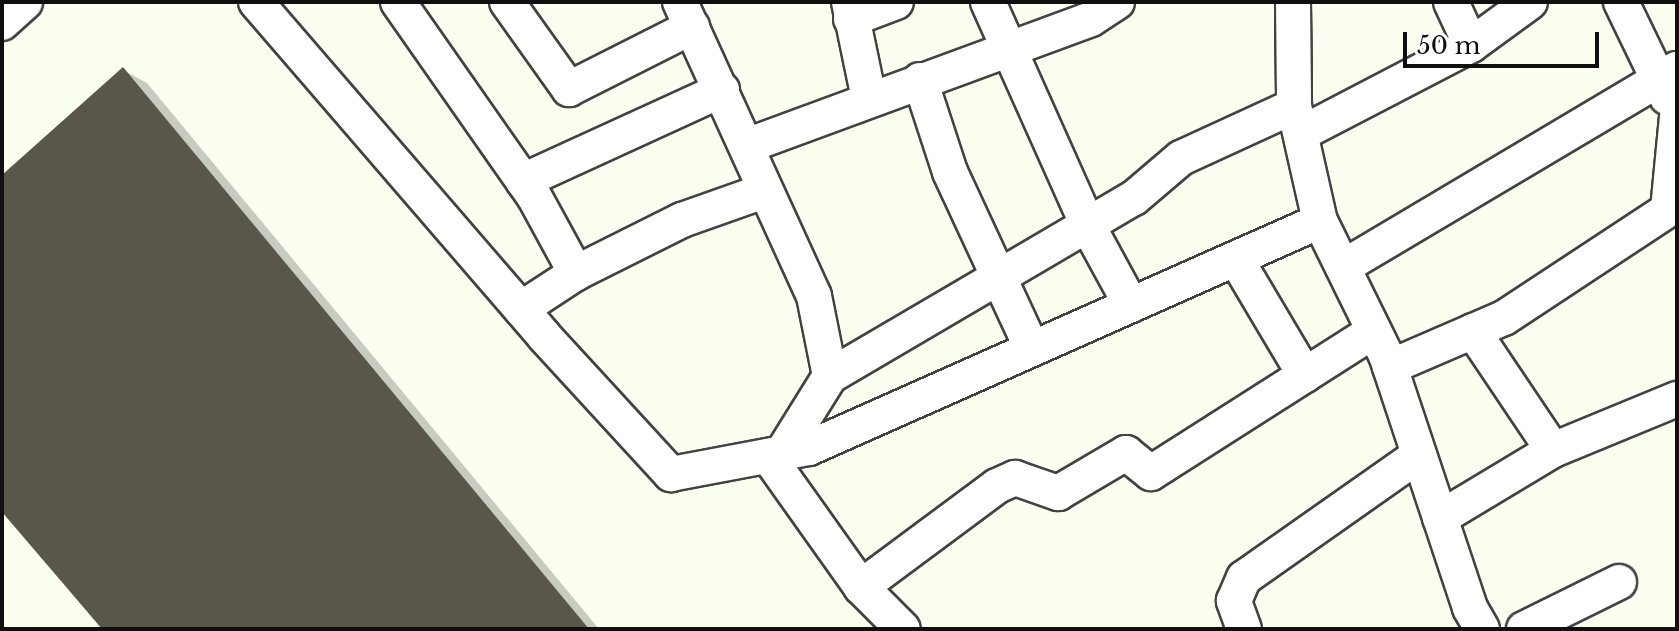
<!DOCTYPE html>
<html>
<head>
<meta charset="utf-8">
<style>
  body { margin:0 }
  #map { position:relative; width:1679px; height:631px; overflow:hidden; background:#fafff0; font-family:"Libre Baskerville",serif }
  div>[style] { position:absolute }
  .shadow>* { inset:0; background:#0003 }
  .building>* { inset:0; background:#58574a }
  .roads { filter:drop-shadow(2px 0 #424242) drop-shadow(-2px 0 #424242) drop-shadow(0 2px #424242) drop-shadow(0 -2px #424242) }
  .minor>* { height:34px; margin:-17px; padding:0 17px; transform-origin:17px; border-radius:17px; background:#fff }
  span { translate:-50% -50%; white-space:nowrap; text-align:center; line-height:1.15; -webkit-text-stroke:8px #fff; paint-order:stroke }
  .frame { position:absolute; inset:0; border:4px solid #0f0f0f; pointer-events:none }
  .scale { position:absolute; left:1403px; top:32px; width:196px; height:36px; box-sizing:border-box; border:4px solid #0f0f0f; border-top:0; padding-left:10px; font-size:24px; line-height:28px; white-space:nowrap; color:#0f0f0f; -webkit-text-stroke:6px #fff; paint-order:stroke }
</style>
</head>
<body>
<div id="map">
  <div class="shadow">
    <div style="clip-path:polygon(123px 70px,147px 83px,599px 629px,104px 629px,2px 509px,2px 178px)"></div>
  </div>
  <div class="building">
    <div style="clip-path:polygon(123px 67px,589px 629px,102px 629px,2px 512px,2px 175px)"></div>
  </div>
  <div class="roads">
    <div class="minor">
      <div style="left:256px;top:2px;width:441px;rotate:49.2deg"></div>
      <div style="left:544px;top:336px;width:188px;rotate:47.4deg"></div>
      <div style="left:671px;top:474px;width:140px;rotate:-10.7deg"></div>
      <div style="left:809px;top:448px;width:559px;rotate:-23.95deg"></div>
      <div style="left:398px;top:2px;width:237px;rotate:55deg"></div>
      <div style="left:534px;top:196px;width:88px;rotate:61.4deg"></div>
      <div style="left:507px;top:2px;width:107px;rotate:54.5deg"></div>
      <div style="left:569px;top:89px;width:138px;rotate:-26.8deg"></div>
      <div style="left:680px;top:2px;width:323px;rotate:65.5deg"></div>
      <div style="left:814px;top:296px;width:82px;rotate:78.7deg"></div>
      <div style="left:830px;top:376px;width:91px;rotate:121.9deg"></div>
      <div style="left:849px;top:2px;width:99px;rotate:78.3deg"></div>
      <div style="left:988px;top:2px;width:245px;rotate:65.9deg"></div>
      <div style="left:1088px;top:226px;width:90px;rotate:61.4deg"></div>
      <div style="left:1293px;top:2px;width:104px;rotate:89.4deg"></div>
      <div style="left:1294px;top:106px;width:118px;rotate:77.3deg"></div>
      <div style="left:1320px;top:221px;width:149px;rotate:63.8deg"></div>
      <div style="left:1386px;top:355px;width:267px;rotate:71.6deg"></div>
      <div style="left:1470px;top:608px;width:24px;rotate:60deg"></div>
      <div style="left:1451px;top:2px;width:47px;rotate:65.1deg"></div>
      <div style="left:1621px;top:2px;width:106px;rotate:64.2deg"></div>
      <div style="left:851px;top:19px;width:48px;rotate:-20.7deg"></div>
      <div style="left:2px;top:23px;width:31px;rotate:-42deg"></div>
      <div style="left:920px;top:80px;width:97px;rotate:71.9deg"></div>
      <div style="left:950px;top:172px;width:195px;rotate:65.1deg"></div>
      <div style="left:1302px;top:133px;width:191px;rotate:-27.5deg"></div>
      <div style="left:1471px;top:45px;width:73px;rotate:-36.1deg"></div>
      <div style="left:749px;top:145px;width:364px;rotate:-20.2deg"></div>
      <div style="left:1091px;top:19px;width:31px;rotate:-33deg"></div>
      <div style="left:523px;top:181px;width:219px;rotate:-24.6deg"></div>
      <div style="left:1236px;top:259px;width:135px;rotate:59.3deg"></div>
      <div style="left:1343px;top:267px;width:388px;rotate:-30.7deg"></div>
      <div style="left:521px;top:309px;width:66px;rotate:-33.2deg"></div>
      <div style="left:576px;top:273px;width:119px;rotate:-26.6deg"></div>
      <div style="left:682px;top:220px;width:87px;rotate:-19.5deg"></div>
      <div style="left:1473px;top:331px;width:143px;rotate:56.1deg"></div>
      <div style="left:1390px;top:367px;width:124px;rotate:-23.3deg"></div>
      <div style="left:1504px;top:318px;width:196px;rotate:-33.4deg"></div>
      <div style="left:1668px;top:210px;width:94px;rotate:-84.5deg"></div>
      <div style="left:830px;top:376px;width:352px;rotate:-30.4deg"></div>
      <div style="left:1134px;top:198px;width:62px;rotate:-40.4deg"></div>
      <div style="left:1181px;top:158px;width:124px;rotate:-24.7deg"></div>
      <div style="left:768px;top:456px;width:161px;rotate:54.6deg"></div>
      <div style="left:861px;top:587px;width:59px;rotate:45deg"></div>
      <div style="left:1440px;top:518px;width:132px;rotate:-31deg"></div>
      <div style="left:1553px;top:450px;width:134px;rotate:-22.4deg"></div>
      <div style="left:861px;top:587px;width:169px;rotate:-36.6deg"></div>
      <div style="left:997px;top:486px;width:20px;rotate:-24deg"></div>
      <div style="left:1015px;top:478px;width:46px;rotate:19.2deg"></div>
      <div style="left:1058px;top:493px;width:79px;rotate:-30.5deg"></div>
      <div style="left:1126px;top:453px;width:32px;rotate:39deg"></div>
      <div style="left:1151px;top:473px;width:264px;rotate:-32.5deg"></div>
      <div style="left:1244px;top:629px;width:30px;rotate:-110deg"></div>
      <div style="left:1234px;top:601px;width:25px;rotate:-67deg"></div>
      <div style="left:1244px;top:578px;width:214px;rotate:-35.1deg"></div>
      <div style="left:1524px;top:629px;width:106px;rotate:-26.3deg"></div>
    </div>
  </div>
  <div class="frame"></div>
  <div class="scale">50 m</div>
</div>
</body>
</html>
